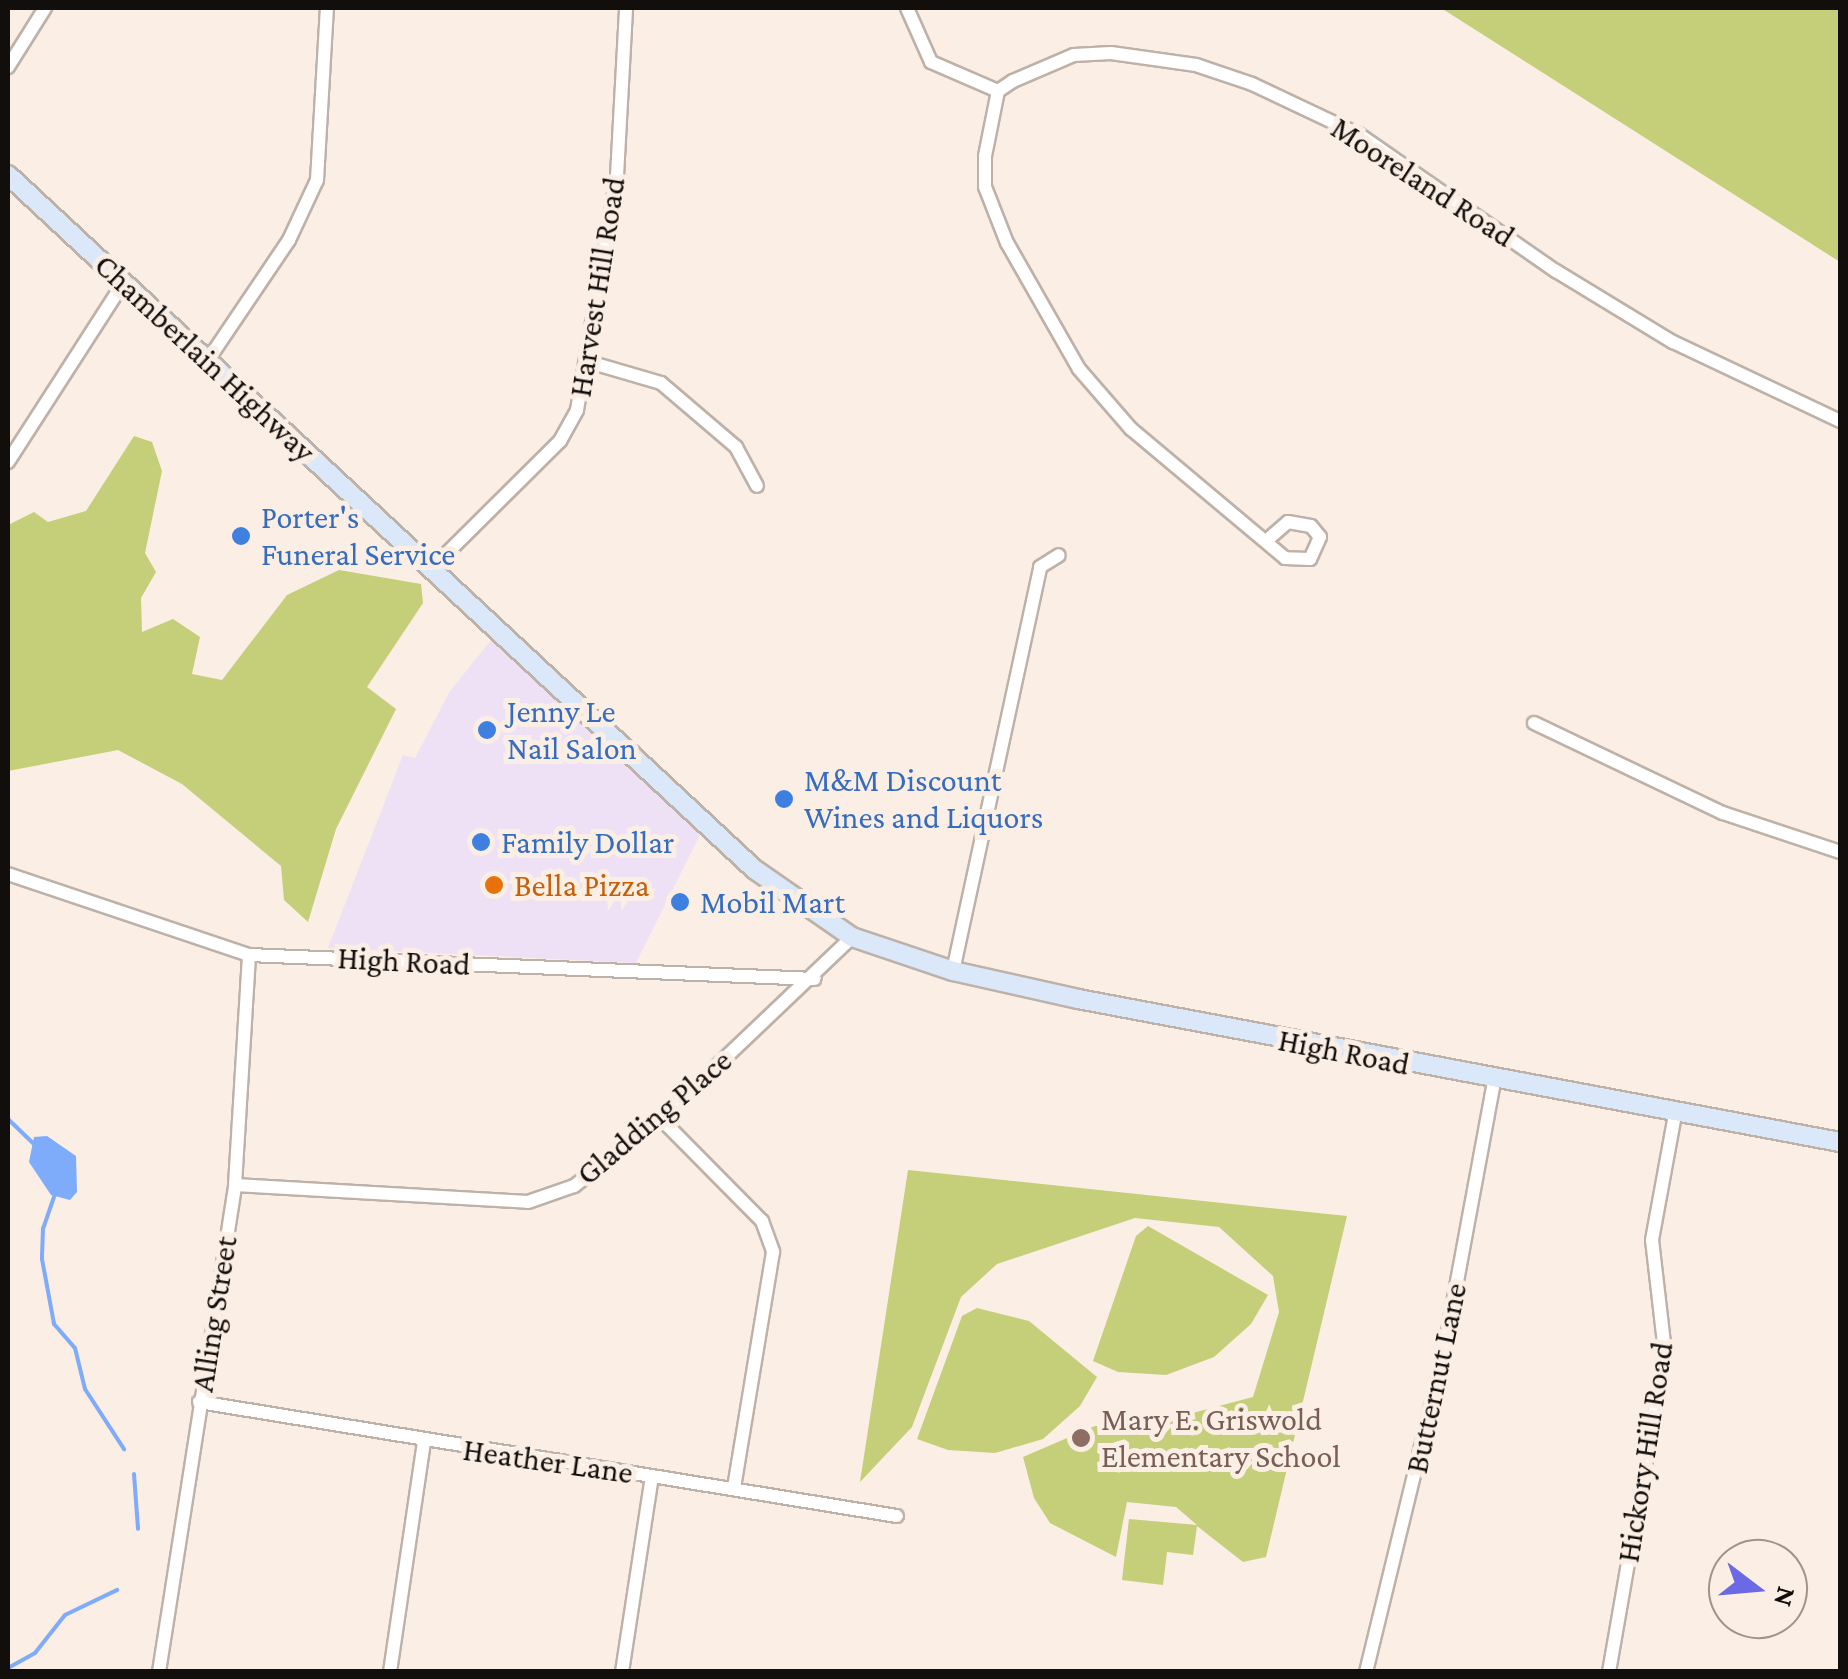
<!DOCTYPE html>
<html>
<head>
<meta charset="utf-8">
<style>
  body { margin:0 }
  #map { position:relative; width:1848px; height:1679px; overflow:hidden; background:#fbeee5; font-family:"Crimson Pro",serif }
  div>[style] { position:absolute }
  .commercial>* { inset:0; background:#eee1f5 }
  .green>* { inset:0; background:#c5ce78 }
  .water>* { inset:0; background:#7fabfb }
  .stream>* { height:4px; margin:-2px; padding:0 2px; transform-origin:2px; border-radius:2px; background:#7fabfb }
  .roads { filter:drop-shadow(2px 0 #bdb1a8) drop-shadow(-2px 0 #bdb1a8) drop-shadow(0 2px #bdb1a8) drop-shadow(0 -2px #bdb1a8) }
  .street>* { height:12px; margin:-6px; padding:0 6px; transform-origin:6px; border-radius:6px; background:#fff }
  .secondary>* { height:18px; margin:-9px; padding:0 9px; transform-origin:9px; border-radius:9px; background:#dbe8fa }
  .dots>* { width:28px; height:28px; translate:-50% -50%; box-sizing:border-box; border:5px solid #fbeee5; border-radius:50% }
  span { translate:-50% -50%; white-space:nowrap; text-align:center; line-height:1.15; -webkit-text-stroke:10px #fbeee5; paint-order:stroke }
  .street-label { font-size:32px; color:#120e0b }
  .shop-label { font-size:32px; color:#366cbe }
  .left { translate:0 -50%; text-align:left }
  .food-label { font-size:32px; color:#c56008 }
  .education-label { font-size:32px; color:#785e54 }
  .frame { position:absolute; inset:0; border:10px solid #120e0b; pointer-events:none }
  .north { position:absolute; left:1708px; top:1539px; width:100px; height:100px; box-sizing:border-box; background:#fbeee5; border:2px solid #9e948e; border-radius:50%; rotate:106deg; font-size:28px; font-weight:700; line-height:40px; text-align:center; color:#120e0b }
  .north::after { content:''; display:block; margin:auto; width:35px; height:45px; background:#6b69e3; clip-path:polygon(50% 0,100% 100%,50% 72%,0 100%) }
</style>
</head>
<body>
<div id="map">
  <div class="commercial">
    <div style="clip-path:polygon(493px 638px,702px 831px,636px 963px,328px 948px,403px 755px,415px 758px,450px 691px)"></div>
  </div>
  <div class="green">
    <div style="clip-path:polygon(1441px 8px,1840px 8px,1840px 262px)"></div>
    <div style="clip-path:polygon(134px 436px,152px 442px,162px 471px,145px 553px,156px 572px,141px 598px,142px 632px,173px 619px,200px 637px,192px 674px,222px 680px,287px 595px,339px 570px,421px 584px,423px 603px,367px 687px,396px 709px,336px 829px,308px 922px,284px 900px,281px 866px,182px 784px,118px 750px,8px 771px,8px 525px,34px 512px,48px 522px,86px 511px)"></div>
    <div style="clip-path:polygon(908px 1170px,1347px 1216px,1266px 1557px,1243px 1562px,1197px 1526px,1193px 1555px,1167px 1552px,1163px 1585px,1122px 1580px,1129px 1519px,1197px 1525px,1176px 1507px,1127px 1502px,1116px 1557px,1050px 1523px,1034px 1498px,1023px 1457px,1095px 1426px,1151px 1424px,1253px 1397px,1279px 1312px,1273px 1276px,1219px 1227px,1135px 1218px,997px 1264px,961px 1297px,912px 1427px,860px 1482px)"></div>
    <div style="clip-path:polygon(1148px 1226px,1268px 1295px,1251px 1324px,1214px 1357px,1166px 1375px,1118px 1372px,1093px 1361px,1136px 1236px)"></div>
    <div style="clip-path:polygon(977px 1308px,1029px 1321px,1097px 1377px,1080px 1406px,1043px 1439px,995px 1453px,948px 1450px,917px 1439px,962px 1316px)"></div>
  </div>
  <div class="water">
    <div style="clip-path:polygon(47px 1136px,76px 1156px,77px 1192px,70px 1200px,51px 1195px,29px 1162px,34px 1137px)"></div>
  </div>
  <div class="stream">
    <div style="left:8px;top:1119px;width:36px;rotate:44deg"></div>
    <div style="left:55px;top:1194px;width:36px;rotate:109deg"></div>
    <div style="left:43px;top:1228px;width:31px;rotate:92deg"></div>
    <div style="left:42px;top:1259px;width:66px;rotate:79.5deg"></div>
    <div style="left:54px;top:1324px;width:32px;rotate:49deg"></div>
    <div style="left:75px;top:1348px;width:42px;rotate:76.3deg"></div>
    <div style="left:85px;top:1389px;width:72px;rotate:57deg"></div>
    <div style="left:134px;top:1474px;width:55px;rotate:85.8deg"></div>
    <div style="left:8px;top:1668px;width:31px;rotate:-29deg"></div>
    <div style="left:35px;top:1653px;width:48px;rotate:-51.7deg"></div>
    <div style="left:65px;top:1615px;width:58px;rotate:-25.7deg"></div>
  </div>
  <div class="roads">
    <div class="street">
      <div style="left:907px;top:8px;width:59px;rotate:66deg"></div>
      <div style="left:931px;top:62px;width:73px;rotate:23.4deg"></div>
      <div style="left:8px;top:67px;width:70px;rotate:-57.9deg"></div>
      <div style="left:208px;top:360px;width:145px;rotate:-56deg"></div>
      <div style="left:289px;top:240px;width:66px;rotate:-65deg"></div>
      <div style="left:317px;top:180px;width:172px;rotate:-86.7deg"></div>
      <div style="left:589px;top:362px;width:75px;rotate:16.3deg"></div>
      <div style="left:661px;top:383px;width:99px;rotate:40.5deg"></div>
      <div style="left:736px;top:447px;width:44px;rotate:61.7deg"></div>
      <div style="left:8px;top:462px;width:214px;rotate:-57.2deg"></div>
      <div style="left:1266px;top:541px;width:29px;rotate:-41deg"></div>
      <div style="left:1288px;top:522px;width:23px;rotate:10deg"></div>
      <div style="left:1311px;top:526px;width:14px;rotate:51deg"></div>
      <div style="left:1320px;top:537px;width:24px;rotate:114deg"></div>
      <div style="left:1310px;top:559px;width:25px;rotate:-178deg"></div>
      <div style="left:1285px;top:558px;width:201px;rotate:-140deg"></div>
      <div style="left:1131px;top:429px;width:79px;rotate:-130.9deg"></div>
      <div style="left:1079px;top:369px;width:145px;rotate:-119.7deg"></div>
      <div style="left:1007px;top:243px;width:60px;rotate:-111.4deg"></div>
      <div style="left:985px;top:187px;width:31px;rotate:-90deg"></div>
      <div style="left:985px;top:156px;width:66px;rotate:-78.7deg"></div>
      <div style="left:998px;top:91px;width:18px;rotate:-34deg"></div>
      <div style="left:1013px;top:81px;width:66px;rotate:-23.1deg"></div>
      <div style="left:1074px;top:55px;width:37px;rotate:-3deg"></div>
      <div style="left:1111px;top:53px;width:86px;rotate:8deg"></div>
      <div style="left:1196px;top:65px;width:59px;rotate:18.7deg"></div>
      <div style="left:1252px;top:84px;width:119px;rotate:25.3deg"></div>
      <div style="left:1360px;top:135px;width:239px;rotate:34.8deg"></div>
      <div style="left:1556px;top:271px;width:137px;rotate:31.3deg"></div>
      <div style="left:1673px;top:342px;width:185px;rotate:25.3deg"></div>
      <div style="left:431px;top:569px;width:182px;rotate:-44.8deg"></div>
      <div style="left:560px;top:441px;width:35px;rotate:-61deg"></div>
      <div style="left:577px;top:410px;width:237px;rotate:-80.3deg"></div>
      <div style="left:617px;top:176px;width:168px;rotate:-86.9deg"></div>
      <div style="left:1534px;top:723px;width:209px;rotate:25.5deg"></div>
      <div style="left:1723px;top:813px;width:123px;rotate:18.4deg"></div>
      <div style="left:8px;top:874px;width:254px;rotate:18.6deg"></div>
      <div style="left:249px;top:955px;width:566px;rotate:2.43deg"></div>
      <div style="left:953px;top:971px;width:413px;rotate:-77.8deg"></div>
      <div style="left:1040px;top:567px;width:22px;rotate:-32deg"></div>
      <div style="left:661px;top:1119px;width:144px;rotate:45.3deg"></div>
      <div style="left:762px;top:1221px;width:33px;rotate:70deg"></div>
      <div style="left:773px;top:1252px;width:239px;rotate:99.4deg"></div>
      <div style="left:235px;top:1185px;width:293px;rotate:3.3deg"></div>
      <div style="left:528px;top:1202px;width:49px;rotate:-19.2deg"></div>
      <div style="left:574px;top:1186px;width:110px;rotate:-37.6deg"></div>
      <div style="left:661px;top:1119px;width:264px;rotate:-43.6deg"></div>
      <div style="left:199px;top:1402px;width:707px;rotate:9.28deg"></div>
      <div style="left:159px;top:1672px;width:493px;rotate:-81.1deg"></div>
      <div style="left:235px;top:1185px;width:230px;rotate:-86.5deg"></div>
      <div style="left:390px;top:1672px;width:232px;rotate:-81.6deg"></div>
      <div style="left:622px;top:1672px;width:198px;rotate:-81.3deg"></div>
      <div style="left:1366px;top:1672px;width:324px;rotate:-76.3deg"></div>
      <div style="left:1443px;top:1357px;width:280px;rotate:-79.5deg"></div>
      <div style="left:1609px;top:1672px;width:325px;rotate:-80.1deg"></div>
      <div style="left:1665px;top:1352px;width:113px;rotate:-96.6deg"></div>
      <div style="left:1652px;top:1240px;width:127px;rotate:-79.6deg"></div>
    </div>
    <div class="secondary">
      <div style="left:8px;top:175px;width:1019px;rotate:42.93deg"></div>
      <div style="left:754px;top:869px;width:119px;rotate:34.8deg"></div>
      <div style="left:852px;top:937px;width:107px;rotate:18.6deg"></div>
      <div style="left:953px;top:971px;width:128px;rotate:12.6deg"></div>
      <div style="left:1078px;top:999px;width:775px;rotate:10.63deg"></div>
    </div>
  </div>
  <div class="dots">
    <div style="left:241px;top:536px;background:#3f7fe0"></div>
    <div style="left:487px;top:730px;background:#3f7fe0"></div>
    <div style="left:784px;top:799px;background:#3f7fe0"></div>
    <div style="left:481px;top:842px;background:#3f7fe0"></div>
    <div style="left:494px;top:885px;background:#e8710a"></div>
    <div style="left:680px;top:902px;background:#3f7fe0"></div>
    <div style="left:1081px;top:1438px;background:#8d6e63"></div>
  </div>
  <div class="street-label">
    <span style="left:1423px;top:182px;rotate:33deg">Mooreland Road</span>
    <span style="left:597px;top:287px;rotate:-81deg">Harvest Hill Road</span>
    <span style="left:205px;top:358px;rotate:43deg">Chamberlain Highway</span>
    <span style="left:404px;top:961px;rotate:3deg">High Road</span>
    <span style="left:1344px;top:1052px;rotate:11deg">High Road</span>
    <span style="left:654px;top:1117px;rotate:-40deg">Gladding Place</span>
    <span style="left:214px;top:1314px;rotate:-81deg">Alling Street</span>
    <span style="left:1436px;top:1378px;rotate:-78deg">Butternut Lane</span>
    <span style="left:1645px;top:1452px;rotate:-81deg">Hickory Hill Road</span>
    <span style="left:548px;top:1461px;rotate:8deg">Heather Lane</span>
  </div>
  <div class="shop-label">
    <span class="left" style="left:261px;top:536px">Porter's<br>Funeral Service</span>
    <span class="left" style="left:507px;top:730px">Jenny Le<br>Nail Salon</span>
    <span class="left" style="left:804px;top:799px">M&amp;M Discount<br>Wines and Liquors</span>
    <span class="left" style="left:501px;top:842px">Family Dollar</span>
    <span class="left" style="left:700px;top:902px">Mobil Mart</span>
  </div>
  <div class="food-label">
    <span class="left" style="left:514px;top:885px">Bella Pizza</span>
  </div>
  <div class="education-label">
    <span class="left" style="left:1101px;top:1438px">Mary E. Griswold<br>Elementary School</span>
  </div>
  <div class="frame"></div>
  <div class="north">N</div>
</div>
</body>
</html>
